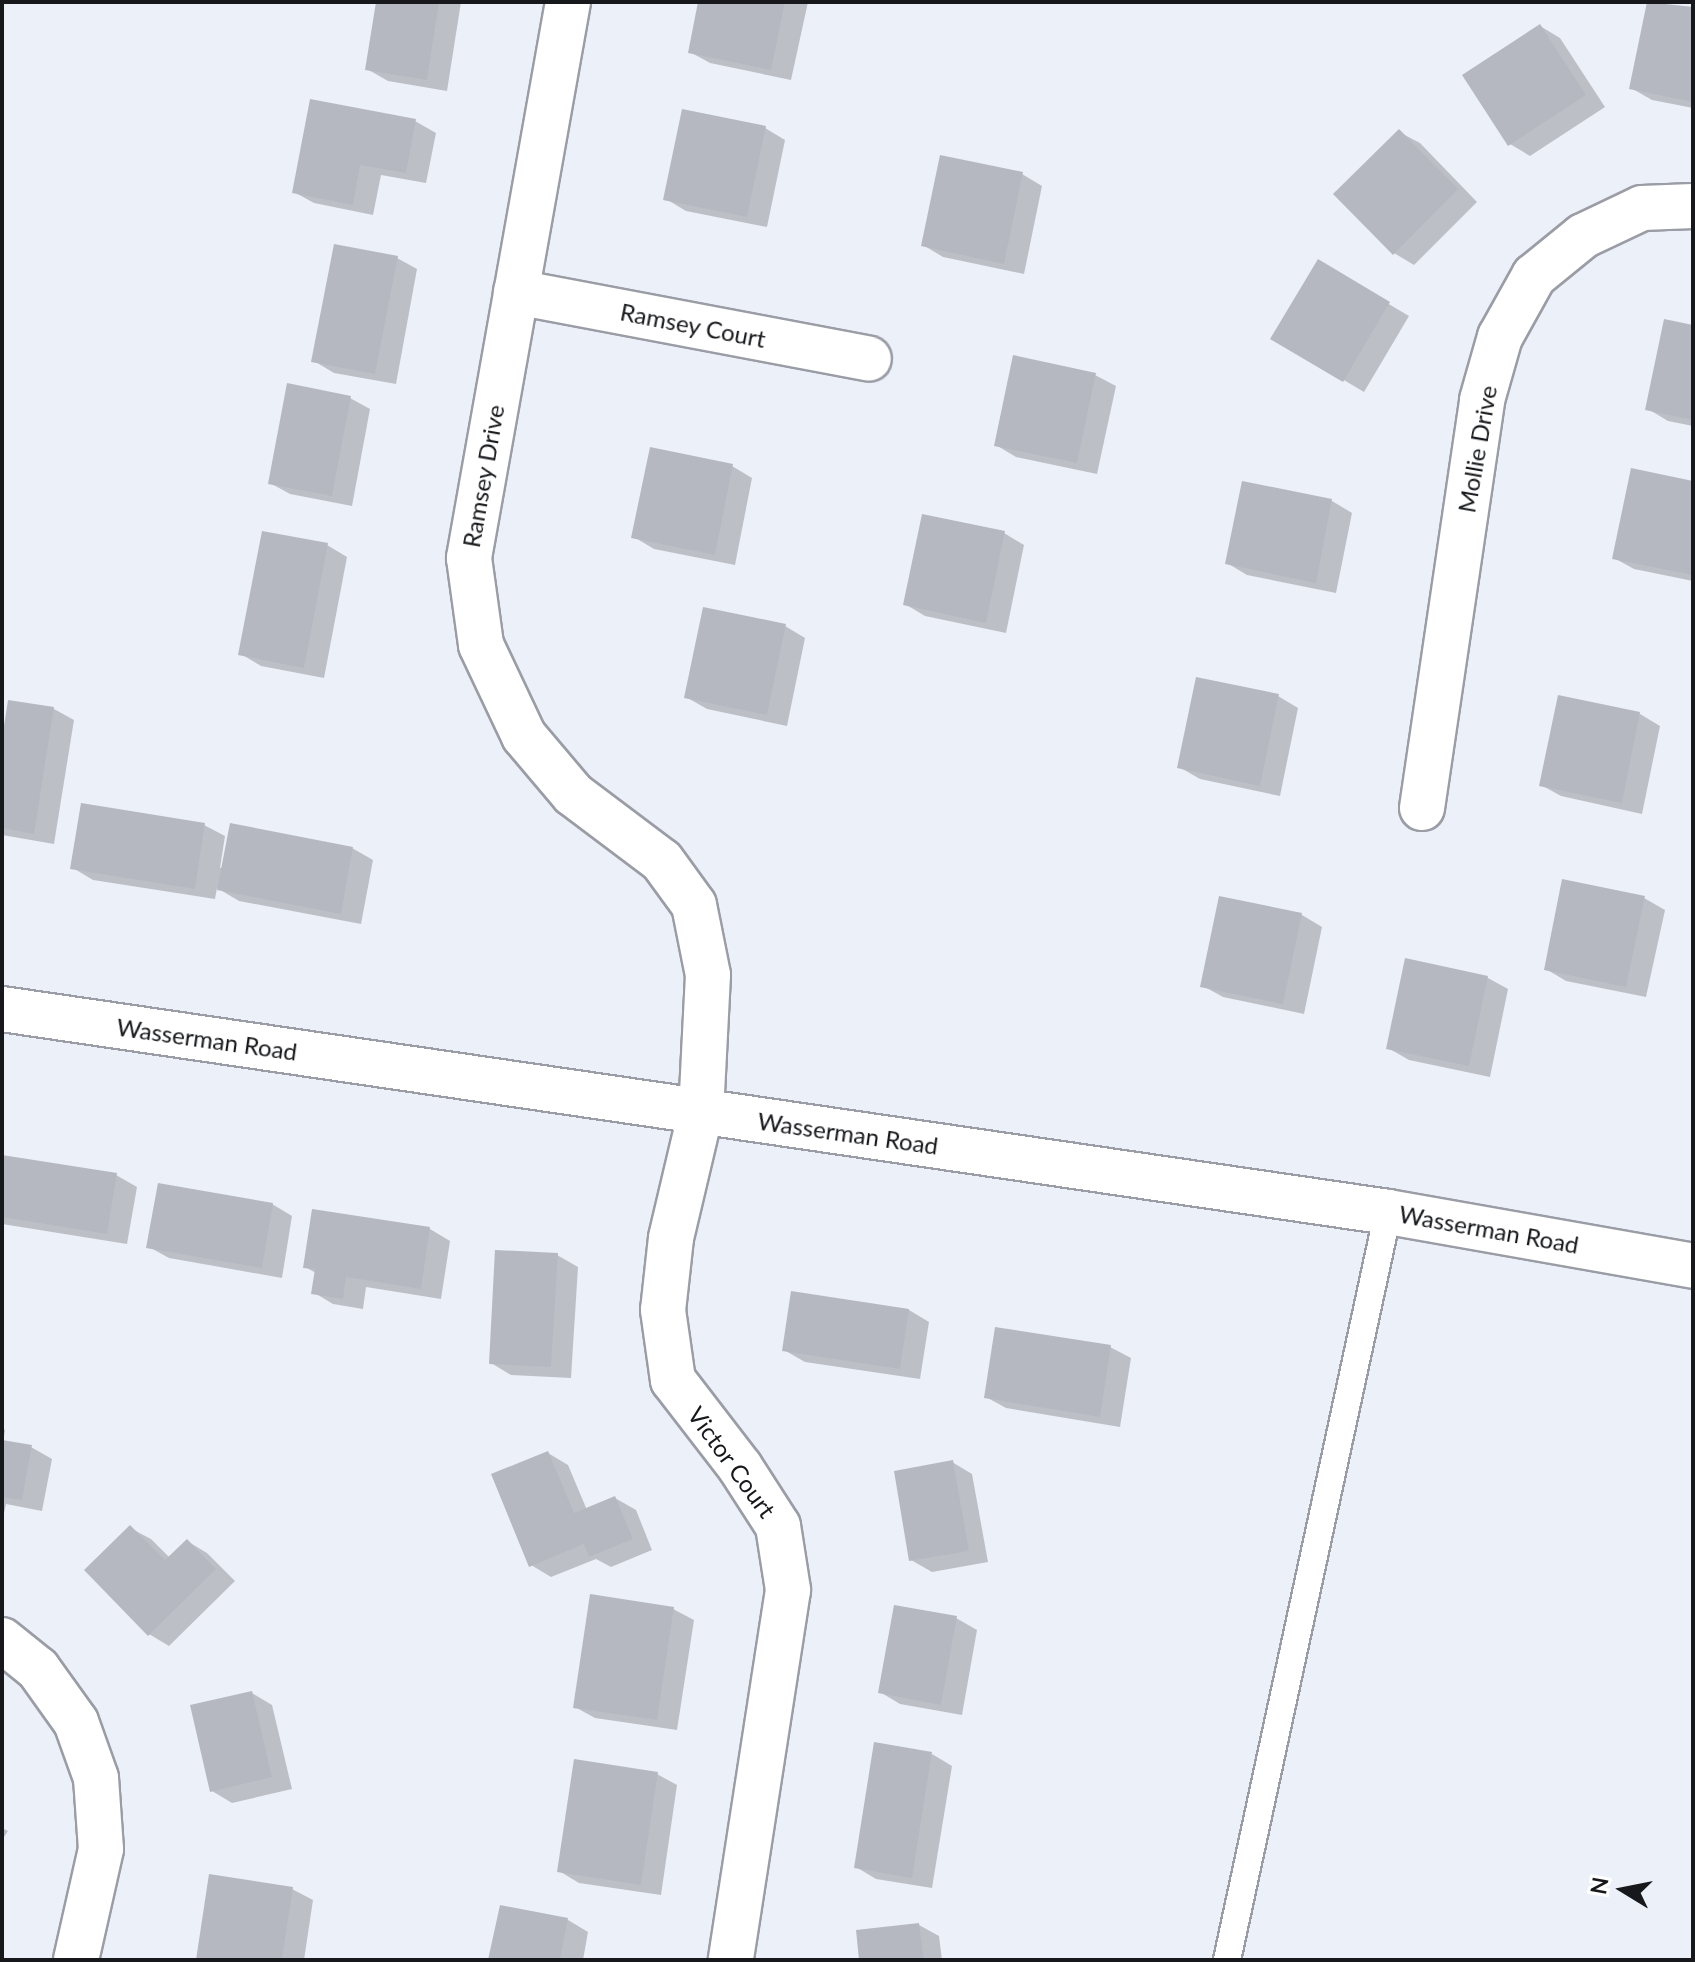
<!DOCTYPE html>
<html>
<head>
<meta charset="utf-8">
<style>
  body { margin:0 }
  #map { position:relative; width:1695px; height:1962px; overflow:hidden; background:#ecf0f8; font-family:Lato,sans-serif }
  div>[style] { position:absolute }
  .shadow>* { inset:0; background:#0003 }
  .building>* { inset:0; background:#b5b8c1 }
  .roads { filter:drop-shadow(2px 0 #9a9da5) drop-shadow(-2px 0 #9a9da5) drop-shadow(0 2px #9a9da5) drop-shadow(0 -2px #9a9da5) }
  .lane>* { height:26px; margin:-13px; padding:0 13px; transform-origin:13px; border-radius:13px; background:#fff }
  .street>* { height:44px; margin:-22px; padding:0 22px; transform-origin:22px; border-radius:22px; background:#fff }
  .secondary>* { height:44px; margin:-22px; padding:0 22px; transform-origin:22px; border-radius:22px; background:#fff }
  span { translate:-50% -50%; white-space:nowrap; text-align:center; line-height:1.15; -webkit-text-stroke:8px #fff; paint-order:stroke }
  .street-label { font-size:24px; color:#17181b }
  .frame { position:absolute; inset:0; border:4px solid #17181b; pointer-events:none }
  .north { position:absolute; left:1583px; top:1850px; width:80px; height:80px; -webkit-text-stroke:6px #fff; paint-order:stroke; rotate:280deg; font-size:22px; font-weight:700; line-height:32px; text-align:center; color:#17181b }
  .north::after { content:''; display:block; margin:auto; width:28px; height:36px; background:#17181b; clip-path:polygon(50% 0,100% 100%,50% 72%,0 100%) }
</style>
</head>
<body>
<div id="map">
  <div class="shadow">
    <div style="clip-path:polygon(378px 2px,461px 2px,447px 91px,388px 81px,367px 69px)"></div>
    <div style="clip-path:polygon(701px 2px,808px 2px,791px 80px,710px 63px,690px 52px)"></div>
    <div style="clip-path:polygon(1649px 2px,1693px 9px,1693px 108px,1652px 100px,1631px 88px)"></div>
    <div style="clip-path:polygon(1540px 26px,1560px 38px,1605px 107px,1530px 156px,1510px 144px)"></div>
    <div style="clip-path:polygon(415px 121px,436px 133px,426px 183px,381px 175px,373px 215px,314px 203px,294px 192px)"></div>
    <div style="clip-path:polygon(765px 128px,785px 140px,767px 227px,686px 211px,666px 199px)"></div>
    <div style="clip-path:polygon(1399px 132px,1420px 143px,1477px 202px,1414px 265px,1394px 253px)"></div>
    <div style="clip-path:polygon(1022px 174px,1042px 186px,1024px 274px,943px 257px,923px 245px)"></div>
    <div style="clip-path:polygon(397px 258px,417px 269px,396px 384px,334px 373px,314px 361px)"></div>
    <div style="clip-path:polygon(1318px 262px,1409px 316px,1364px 392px,1273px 338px)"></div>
    <div style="clip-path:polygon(1693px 327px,1693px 426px,1668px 421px,1648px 409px)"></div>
    <div style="clip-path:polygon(1095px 375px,1116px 386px,1097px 474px,1016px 457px,996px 445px)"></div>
    <div style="clip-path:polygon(350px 398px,370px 409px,352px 506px,290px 494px,270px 483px)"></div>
    <div style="clip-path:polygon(732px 466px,752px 478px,735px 565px,654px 549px,634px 537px)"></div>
    <div style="clip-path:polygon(1244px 483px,1332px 501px,1352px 513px,1336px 593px,1247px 575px,1227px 563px)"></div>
    <div style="clip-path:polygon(1693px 483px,1693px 581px,1634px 569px,1614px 558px)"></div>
    <div style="clip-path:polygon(1004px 533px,1024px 545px,1006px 633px,925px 616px,905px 604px)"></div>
    <div style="clip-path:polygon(327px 545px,347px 557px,324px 678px,261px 666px,241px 654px)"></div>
    <div style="clip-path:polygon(785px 626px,805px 638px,787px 726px,707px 709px,686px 697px)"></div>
    <div style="clip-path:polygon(1278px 696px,1298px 708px,1280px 796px,1200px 779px,1179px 767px)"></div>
    <div style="clip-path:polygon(1560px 698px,1640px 714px,1660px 726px,1642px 814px,1561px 796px,1541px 785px)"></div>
    <div style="clip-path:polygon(10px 702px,54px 709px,74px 720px,54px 844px,2px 835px,2px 742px)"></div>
    <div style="clip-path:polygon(204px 825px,225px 836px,220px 868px,352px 848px,373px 860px,361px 924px,239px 901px,217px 888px,215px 899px,93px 880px,73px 868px)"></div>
    <div style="clip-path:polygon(1221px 898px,1302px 915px,1322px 927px,1304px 1014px,1223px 997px,1203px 986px)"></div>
    <div style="clip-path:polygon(1644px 898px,1665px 910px,1646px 997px,1566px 981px,1546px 969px)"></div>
    <div style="clip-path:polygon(1407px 961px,1488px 978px,1508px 989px,1490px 1077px,1409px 1060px,1388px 1048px)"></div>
    <div style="clip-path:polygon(2px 1157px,116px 1175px,137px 1187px,127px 1244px,2px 1224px)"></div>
    <div style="clip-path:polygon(272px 1204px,292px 1216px,282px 1278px,169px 1258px,149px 1247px)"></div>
    <div style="clip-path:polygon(430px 1229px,450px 1241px,441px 1299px,366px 1287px,363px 1309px,333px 1304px,313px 1292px,316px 1273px,305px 1267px)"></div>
    <div style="clip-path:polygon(557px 1255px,578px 1267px,571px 1378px,511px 1375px,491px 1363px)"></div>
    <div style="clip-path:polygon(909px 1310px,929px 1322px,920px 1379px,805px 1362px,784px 1350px)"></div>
    <div style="clip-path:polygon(1110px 1347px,1131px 1358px,1120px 1427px,1006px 1408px,986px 1397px)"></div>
    <div style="clip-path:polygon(2px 1428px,5px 1430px,3px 1442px,31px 1447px,52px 1459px,42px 1511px,6px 1504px,2px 1523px)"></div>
    <div style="clip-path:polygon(548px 1453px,568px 1465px,587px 1510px,615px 1498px,636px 1510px,652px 1550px,611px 1567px,596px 1559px,551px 1577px,531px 1565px)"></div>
    <div style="clip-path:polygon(952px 1462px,972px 1474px,988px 1562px,932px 1572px,911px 1560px)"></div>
    <div style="clip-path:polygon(130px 1528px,151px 1539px,170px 1558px,187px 1541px,207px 1553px,235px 1581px,169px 1646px,149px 1634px)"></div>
    <div style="clip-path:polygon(673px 1609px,694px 1620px,677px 1730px,595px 1718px,575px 1707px)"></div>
    <div style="clip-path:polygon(956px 1618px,977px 1630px,962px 1715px,900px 1704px,880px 1692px)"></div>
    <div style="clip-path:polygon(252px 1693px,272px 1705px,292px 1789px,232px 1803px,212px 1791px)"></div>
    <div style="clip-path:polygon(932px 1754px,952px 1766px,932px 1888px,876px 1879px,856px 1867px)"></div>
    <div style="clip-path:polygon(657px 1774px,677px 1785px,661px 1895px,579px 1883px,559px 1871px)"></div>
    <div style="clip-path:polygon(2px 1828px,8px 1831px,2px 1840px)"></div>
    <div style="clip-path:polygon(292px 1889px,313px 1900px,304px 1960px,198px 1960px)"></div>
    <div style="clip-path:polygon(501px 1907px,568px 1920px,588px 1932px,583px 1960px,490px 1960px)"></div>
    <div style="clip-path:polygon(919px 1925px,939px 1936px,942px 1960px,861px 1960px)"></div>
  </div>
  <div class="building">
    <div style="clip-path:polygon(376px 2px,439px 2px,427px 80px,365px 70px)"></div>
    <div style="clip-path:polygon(698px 2px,785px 2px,771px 70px,688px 53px)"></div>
    <div style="clip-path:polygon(1647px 2px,1693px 7px,1693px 102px,1629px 89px)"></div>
    <div style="clip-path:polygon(1540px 24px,1586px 95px,1508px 146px,1462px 75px)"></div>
    <div style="clip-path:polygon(310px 99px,416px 119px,406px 173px,360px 165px,353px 205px,292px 193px)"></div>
    <div style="clip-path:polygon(682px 109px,766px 126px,747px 217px,663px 200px)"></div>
    <div style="clip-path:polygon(1399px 129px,1458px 189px,1393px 255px,1333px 194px)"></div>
    <div style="clip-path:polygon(940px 155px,1023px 172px,1004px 264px,921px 246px)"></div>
    <div style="clip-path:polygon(334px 244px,398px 256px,375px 374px,311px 362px)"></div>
    <div style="clip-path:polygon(1318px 259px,1390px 302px,1343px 382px,1270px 339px)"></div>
    <div style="clip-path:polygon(1664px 319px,1693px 325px,1693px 420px,1645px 410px)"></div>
    <div style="clip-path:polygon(1013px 355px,1096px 373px,1077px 463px,994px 446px)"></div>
    <div style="clip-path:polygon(287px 383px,351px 396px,332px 496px,268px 484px)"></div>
    <div style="clip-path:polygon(650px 447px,733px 464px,715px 555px,631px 538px)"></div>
    <div style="clip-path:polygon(1631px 468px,1693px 481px,1693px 575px,1612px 559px)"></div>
    <div style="clip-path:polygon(1242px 481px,1332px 499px,1316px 583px,1225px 564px)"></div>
    <div style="clip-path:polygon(922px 514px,1005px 531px,986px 623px,903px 605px)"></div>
    <div style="clip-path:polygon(262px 531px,328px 543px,304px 668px,238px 655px)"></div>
    <div style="clip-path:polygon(703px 607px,786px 624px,767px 715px,684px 698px)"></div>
    <div style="clip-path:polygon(1196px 677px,1279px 694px,1260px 786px,1177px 768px)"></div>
    <div style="clip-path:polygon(1558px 695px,1640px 712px,1622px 803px,1539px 786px)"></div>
    <div style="clip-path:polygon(8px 700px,54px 707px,34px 834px,2px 828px,2px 739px)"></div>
    <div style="clip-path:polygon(81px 803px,205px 823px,195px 889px,70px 869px)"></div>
    <div style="clip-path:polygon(230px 823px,353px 847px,341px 914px,217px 890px)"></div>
    <div style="clip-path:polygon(1562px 879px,1645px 896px,1626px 987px,1544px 970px)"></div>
    <div style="clip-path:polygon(1219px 896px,1302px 913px,1283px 1004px,1200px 987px)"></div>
    <div style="clip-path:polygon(1405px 958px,1488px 976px,1469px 1066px,1386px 1049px)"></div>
    <div style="clip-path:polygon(2px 1155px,117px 1173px,107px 1234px,2px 1217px)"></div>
    <div style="clip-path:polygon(158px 1183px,273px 1203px,262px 1268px,146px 1248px)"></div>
    <div style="clip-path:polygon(312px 1209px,430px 1227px,421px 1289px,346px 1277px,343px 1299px,311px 1294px,315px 1269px,303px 1268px)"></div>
    <div style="clip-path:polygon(495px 1250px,558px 1253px,551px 1367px,489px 1364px)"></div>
    <div style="clip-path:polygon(791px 1291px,909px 1309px,900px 1369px,782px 1351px)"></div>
    <div style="clip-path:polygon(995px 1327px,1111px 1345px,1100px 1417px,984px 1398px)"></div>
    <div style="clip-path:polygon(2px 1440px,32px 1445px,22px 1500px,2px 1497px)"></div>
    <div style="clip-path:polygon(548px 1451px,574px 1513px,615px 1496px,633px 1539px,589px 1557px,584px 1544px,529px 1567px,491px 1474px)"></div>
    <div style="clip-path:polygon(953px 1460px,969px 1551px,909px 1561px,894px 1471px)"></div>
    <div style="clip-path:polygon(130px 1525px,165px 1560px,187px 1539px,216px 1569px,148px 1636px,84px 1570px)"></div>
    <div style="clip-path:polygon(590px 1594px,674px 1607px,657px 1720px,573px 1708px)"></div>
    <div style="clip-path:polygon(894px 1605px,957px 1616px,941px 1705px,878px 1693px)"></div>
    <div style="clip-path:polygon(252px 1691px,272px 1777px,210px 1792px,190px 1705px)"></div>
    <div style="clip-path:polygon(874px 1742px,932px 1752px,912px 1878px,854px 1868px)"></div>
    <div style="clip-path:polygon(574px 1759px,658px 1772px,641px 1885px,557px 1872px)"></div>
    <div style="clip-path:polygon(209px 1874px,293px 1887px,282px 1960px,196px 1960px)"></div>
    <div style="clip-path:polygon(500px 1905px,568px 1918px,560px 1960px,488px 1960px)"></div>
    <div style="clip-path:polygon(919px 1923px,924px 1960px,859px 1960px,856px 1930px)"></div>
  </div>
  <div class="roads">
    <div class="lane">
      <div style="left:1227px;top:1960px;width:765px;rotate:-77.85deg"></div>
    </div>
    <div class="street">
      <div style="left:568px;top:2px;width:565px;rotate:100.1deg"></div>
      <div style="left:469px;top:558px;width:88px;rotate:82.1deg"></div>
      <div style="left:481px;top:645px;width:101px;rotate:64.7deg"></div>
      <div style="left:524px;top:736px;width:76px;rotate:49.8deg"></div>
      <div style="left:573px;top:794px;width:111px;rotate:37deg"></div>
      <div style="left:662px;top:861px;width:54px;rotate:54deg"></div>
      <div style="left:694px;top:905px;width:71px;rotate:78.7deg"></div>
      <div style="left:708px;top:975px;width:136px;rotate:92.9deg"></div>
      <div style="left:701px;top:1111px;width:130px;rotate:103.3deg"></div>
      <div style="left:671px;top:1238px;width:72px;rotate:96.3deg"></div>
      <div style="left:663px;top:1310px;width:71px;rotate:81.9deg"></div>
      <div style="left:673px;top:1380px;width:110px;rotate:52.4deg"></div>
      <div style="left:740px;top:1467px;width:70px;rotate:57.2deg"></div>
      <div style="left:778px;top:1526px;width:65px;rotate:81.1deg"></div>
      <div style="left:788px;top:1590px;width:374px;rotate:98.8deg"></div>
      <div style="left:516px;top:292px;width:359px;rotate:10.7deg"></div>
      <div style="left:1422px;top:808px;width:412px;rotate:-81.6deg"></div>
      <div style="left:1482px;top:400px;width:66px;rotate:-74.1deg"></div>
      <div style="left:1500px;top:337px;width:70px;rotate:-60.9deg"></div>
      <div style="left:1534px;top:276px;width:63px;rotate:-39.2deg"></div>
      <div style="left:1583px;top:236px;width:65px;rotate:-25.4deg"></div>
      <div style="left:1642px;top:208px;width:51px;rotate:-2.2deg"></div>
      <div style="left:2px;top:1640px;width:46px;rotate:38.9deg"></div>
      <div style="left:38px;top:1669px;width:65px;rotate:54.4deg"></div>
      <div style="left:76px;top:1722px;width:59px;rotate:70.3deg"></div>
      <div style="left:96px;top:1778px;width:71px;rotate:86deg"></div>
      <div style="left:101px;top:1849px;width:114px;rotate:102.7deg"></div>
    </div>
    <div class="secondary">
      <div style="left:2px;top:1009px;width:1401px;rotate:8.33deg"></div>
      <div style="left:1388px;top:1212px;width:310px;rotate:10deg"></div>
    </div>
  </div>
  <div class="street-label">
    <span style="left:693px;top:325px;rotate:11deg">Ramsey Court</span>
    <span style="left:1477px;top:449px;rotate:-80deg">Mollie Drive</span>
    <span style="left:483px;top:476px;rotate:-80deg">Ramsey Drive</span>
    <span style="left:207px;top:1039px;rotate:8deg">Wasserman Road</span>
    <span style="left:848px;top:1133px;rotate:8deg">Wasserman Road</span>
    <span style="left:1489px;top:1229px;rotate:10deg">Wasserman Road</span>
    <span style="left:732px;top:1462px;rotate:54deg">Victor Court</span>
  </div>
  <div class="frame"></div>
  <div class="north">N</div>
</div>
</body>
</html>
